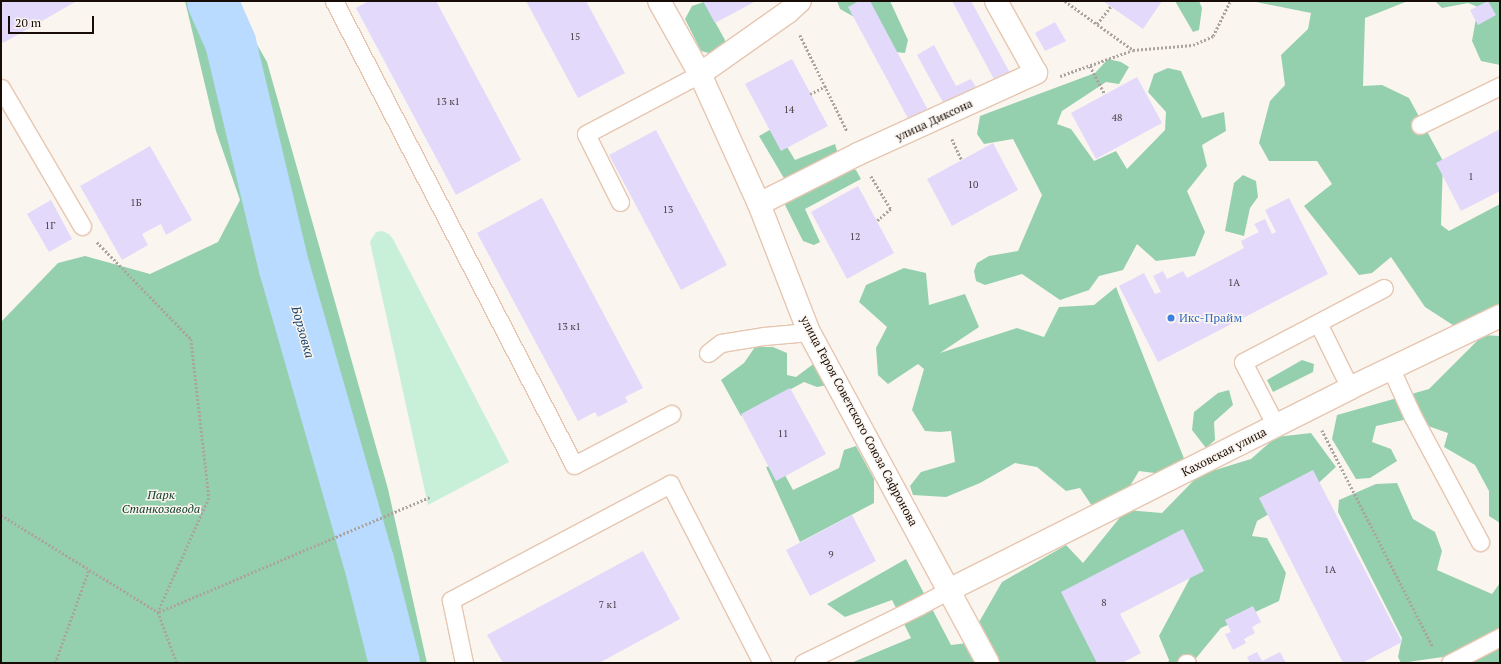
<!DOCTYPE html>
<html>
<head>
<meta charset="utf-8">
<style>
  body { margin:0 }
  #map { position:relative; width:1501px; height:664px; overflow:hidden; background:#fbf5f0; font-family:"PT Serif",serif }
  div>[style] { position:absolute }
  .green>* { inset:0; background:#c8f0d8 }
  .forest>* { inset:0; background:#95d0ae }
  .river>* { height:51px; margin:-25.5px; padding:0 25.5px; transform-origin:25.5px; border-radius:25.5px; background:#b8dbff }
  .building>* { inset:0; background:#e3d9fb }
  .path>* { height:2.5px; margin-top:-1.25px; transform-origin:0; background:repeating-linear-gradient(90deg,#aba39e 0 2px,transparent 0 4px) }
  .roads { filter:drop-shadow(1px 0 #e6c6b0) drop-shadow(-1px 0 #e6c6b0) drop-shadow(0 1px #e6c6b0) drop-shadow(0 -1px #e6c6b0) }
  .service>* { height:17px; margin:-8.5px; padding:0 8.5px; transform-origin:8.5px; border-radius:8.5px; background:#fff }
  .minor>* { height:22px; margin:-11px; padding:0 11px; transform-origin:11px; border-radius:11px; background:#fff }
  .dots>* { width:11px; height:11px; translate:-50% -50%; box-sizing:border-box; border:2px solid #fbf5f0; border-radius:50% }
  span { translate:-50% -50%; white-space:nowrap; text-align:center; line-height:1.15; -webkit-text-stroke:3px #fbf5f0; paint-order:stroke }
  .number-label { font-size:10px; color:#4a3f43 }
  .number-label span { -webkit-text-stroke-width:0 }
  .street-label { font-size:12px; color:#170c06 }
  .shop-label { font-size:12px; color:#366cbe }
  .left { translate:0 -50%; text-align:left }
  .park-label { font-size:12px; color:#063822; font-style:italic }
  .water-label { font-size:13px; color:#16436d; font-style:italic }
  .frame { position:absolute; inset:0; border:2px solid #170c06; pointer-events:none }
  .scale { position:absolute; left:8px; top:16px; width:86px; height:18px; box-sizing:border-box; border:2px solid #170c06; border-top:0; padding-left:5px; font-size:12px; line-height:14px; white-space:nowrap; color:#170c06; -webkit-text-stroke:3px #fbf5f0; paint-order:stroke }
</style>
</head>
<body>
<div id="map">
  <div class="green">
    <div style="clip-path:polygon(382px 231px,389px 234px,393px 239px,509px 462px,428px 505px,370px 242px,376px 232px)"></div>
  </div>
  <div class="forest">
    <div style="clip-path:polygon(185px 1px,232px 1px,267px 62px,388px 489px,427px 663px,1px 663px,1px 322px,58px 263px,85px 256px,150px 274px,218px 242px,240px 200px,216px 131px)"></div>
    <div style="clip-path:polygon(837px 1px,890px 1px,908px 40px,905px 53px,874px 50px,856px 18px,840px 9px)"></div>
    <div style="clip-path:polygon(1175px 1px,1199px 1px,1202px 8px,1199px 30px,1193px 32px)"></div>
    <div style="clip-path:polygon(1251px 1px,1408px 1px,1365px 18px,1363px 86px,1382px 85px,1409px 98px,1443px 161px,1441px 225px,1449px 231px,1500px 204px,1500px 309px,1459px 329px,1425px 307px,1391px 257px,1372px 273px,1359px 275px,1304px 206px,1332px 184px,1317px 161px,1269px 161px,1259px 143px,1270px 101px,1285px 85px,1281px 55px,1308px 29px,1311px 13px)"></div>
    <div style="clip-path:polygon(1435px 1px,1500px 1px,1500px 65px,1481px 61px,1472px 41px,1478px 7px,1468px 3px,1442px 8px)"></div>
    <div style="clip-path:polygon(704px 2px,725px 40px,724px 57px,701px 51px,685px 19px,692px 6px)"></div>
    <div style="clip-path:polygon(1108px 59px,1121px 62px,1129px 67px,1119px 84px,1106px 82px,1062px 111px,1057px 124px,1071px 129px,1094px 161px,1116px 151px,1127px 169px,1165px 130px,1166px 112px,1148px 92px,1154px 74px,1168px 68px,1181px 71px,1202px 118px,1224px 112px,1226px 131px,1202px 145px,1207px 166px,1187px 191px,1205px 232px,1195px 256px,1156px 261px,1137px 244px,1123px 270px,1099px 276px,1089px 290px,1060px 300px,1022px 274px,985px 285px,976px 281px,974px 271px,977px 263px,989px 256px,1018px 251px,1042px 195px,1013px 139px,984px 144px,977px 134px,980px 116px,1095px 73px)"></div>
    <div style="clip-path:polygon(775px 127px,795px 160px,835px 144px,838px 154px,788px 185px,759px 136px)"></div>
    <div style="clip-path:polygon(845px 166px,856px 170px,861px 179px,805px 209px,820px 242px,814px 245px,803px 241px,785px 205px,791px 194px)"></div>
    <div style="clip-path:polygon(1243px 175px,1256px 181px,1258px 197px,1250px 208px,1244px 236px,1225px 231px,1234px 183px)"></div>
    <div style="clip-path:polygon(904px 268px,926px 273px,929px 305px,965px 294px,979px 327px,940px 353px,1017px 328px,1044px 337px,1059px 307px,1094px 305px,1116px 287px,1185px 461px,1170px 475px,1139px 471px,1121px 501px,1092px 506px,1080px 488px,1066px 491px,1037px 467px,1015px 463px,980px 483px,946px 497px,913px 495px,910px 486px,921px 472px,955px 462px,951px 431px,940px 432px,925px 431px,912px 410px,924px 369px,918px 364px,888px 384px,878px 375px,876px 348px,887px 327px,859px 302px,866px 285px)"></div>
    <div style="clip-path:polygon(1483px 335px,1500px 336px,1500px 523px,1489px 516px,1489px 491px,1475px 465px,1444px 447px,1448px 433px,1408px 419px,1376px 426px,1372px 442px,1391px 449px,1397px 461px,1370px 478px,1356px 479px,1332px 439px,1337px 415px,1429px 389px)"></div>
    <div style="clip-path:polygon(755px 347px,773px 347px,787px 353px,787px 375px,796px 377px,816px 362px,828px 385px,817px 387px,804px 382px,741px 416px,721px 380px,744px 363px)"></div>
    <div style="clip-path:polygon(1302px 360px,1314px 364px,1313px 372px,1273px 392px,1267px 380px)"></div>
    <div style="clip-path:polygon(1229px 390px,1233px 405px,1214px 422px,1215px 440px,1206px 448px,1192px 430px,1194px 412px,1218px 393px)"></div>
    <div style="clip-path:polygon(1311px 433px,1336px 467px,1313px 488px,1257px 521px,1252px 536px,1267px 538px,1286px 573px,1279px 601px,1221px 628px,1192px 663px,1168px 663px,1169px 660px,1159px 636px,1190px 578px,1074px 603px,1108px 663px,851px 663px,911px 638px,892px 600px,845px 617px,827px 604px,906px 559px,951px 645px,967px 643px,1002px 582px,1066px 545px,1083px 563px,1126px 510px,1162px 513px,1199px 475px,1251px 459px,1276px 437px)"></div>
    <div style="clip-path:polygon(856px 446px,874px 479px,874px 503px,800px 542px,766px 467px,779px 464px,793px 490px,839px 468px,844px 450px)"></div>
    <div style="clip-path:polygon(1397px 483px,1413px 519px,1435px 532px,1442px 551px,1437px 570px,1492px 594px,1500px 583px,1500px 663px,1461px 663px,1457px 655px,1401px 663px,1398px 657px,1402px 638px,1338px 512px,1339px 500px,1376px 484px)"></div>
  </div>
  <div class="river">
    <div style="left:212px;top:1px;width:45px;rotate:66.3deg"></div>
    <div style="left:230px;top:42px;width:232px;rotate:76.6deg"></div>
    <div style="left:284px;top:268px;width:304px;rotate:74deg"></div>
    <div style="left:368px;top:560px;width:106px;rotate:75.8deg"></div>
  </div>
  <div class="building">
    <div style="clip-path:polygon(1px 1px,77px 1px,3px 43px,1px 39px)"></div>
    <div style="clip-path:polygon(369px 1px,436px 1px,521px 160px,456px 195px,356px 8px)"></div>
    <div style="clip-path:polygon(526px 1px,586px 1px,625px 73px,578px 98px)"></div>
    <div style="clip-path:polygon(703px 1px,756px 1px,715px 23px)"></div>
    <div style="clip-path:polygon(859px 1px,870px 1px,929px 112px,910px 122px,848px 7px)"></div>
    <div style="clip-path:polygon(952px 1px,971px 1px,1010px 73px,995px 81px)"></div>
    <div style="clip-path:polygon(1103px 1px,1162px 1px,1143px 29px)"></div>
    <div style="clip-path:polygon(1488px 1px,1496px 15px,1478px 25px,1470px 10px)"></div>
    <div style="clip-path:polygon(1055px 22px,1066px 41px,1045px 51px,1035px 33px)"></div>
    <div style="clip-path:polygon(934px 45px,956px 86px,971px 79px,977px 89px,945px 106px,917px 55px)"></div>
    <div style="clip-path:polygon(792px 59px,828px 126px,781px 151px,745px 84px)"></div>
    <div style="clip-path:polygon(1137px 77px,1162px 123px,1096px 159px,1071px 113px)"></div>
    <div style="clip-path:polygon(1500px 129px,1500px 191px,1461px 211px,1436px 163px)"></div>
    <div style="clip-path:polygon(656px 130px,727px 265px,681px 290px,609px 155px)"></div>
    <div style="clip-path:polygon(993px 143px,1018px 190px,952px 226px,927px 179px)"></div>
    <div style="clip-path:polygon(150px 146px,192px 220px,166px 235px,161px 224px,142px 234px,148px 245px,122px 260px,80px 186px)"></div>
    <div style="clip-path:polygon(858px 186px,894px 253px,847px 279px,811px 212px)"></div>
    <div style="clip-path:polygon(542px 198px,643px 388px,625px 397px,628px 402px,598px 417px,595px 412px,578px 421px,477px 233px)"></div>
    <div style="clip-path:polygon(1289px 198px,1328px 274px,1158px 362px,1119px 286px,1144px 273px,1155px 294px,1161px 292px,1153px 276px,1163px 271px,1167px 279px,1183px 271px,1187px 278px,1244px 248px,1241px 241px,1259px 232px,1254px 224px,1265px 219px,1272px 234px,1276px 232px,1265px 210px)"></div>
    <div style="clip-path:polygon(51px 200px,72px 239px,49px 252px,27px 214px)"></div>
    <div style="clip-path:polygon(790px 388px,826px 454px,776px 481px,741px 414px)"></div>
    <div style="clip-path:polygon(1313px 470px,1402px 642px,1362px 663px,1343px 663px,1259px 498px)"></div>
    <div style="clip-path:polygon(852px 515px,876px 561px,810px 596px,786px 550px)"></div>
    <div style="clip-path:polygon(1183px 529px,1204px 571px,1120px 614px,1141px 653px,1122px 663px,1097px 663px,1061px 592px)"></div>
    <div style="clip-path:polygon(643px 551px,680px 619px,599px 663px,503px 663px,487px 635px)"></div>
    <div style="clip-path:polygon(1253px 606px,1261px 622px,1252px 627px,1255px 633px,1244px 639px,1246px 643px,1233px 650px,1225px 634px,1231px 632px,1225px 620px)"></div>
    <div style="clip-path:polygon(1257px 652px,1262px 661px,1280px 652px,1286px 663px,1250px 663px,1247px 657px)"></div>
  </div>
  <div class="path">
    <div style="left:1065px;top:1px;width:84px;rotate:35.8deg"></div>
    <div style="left:1097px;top:24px;width:23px;rotate:-52deg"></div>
    <div style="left:800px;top:35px;width:107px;rotate:63.9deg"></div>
    <div style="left:1090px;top:66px;width:32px;rotate:62deg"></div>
    <div style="left:1060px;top:76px;width:77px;rotate:-19.6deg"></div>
    <div style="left:1133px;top:50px;width:60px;rotate:-4.8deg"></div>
    <div style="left:1193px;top:45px;width:22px;rotate:-24deg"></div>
    <div style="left:1213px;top:36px;width:39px;rotate:-64deg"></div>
    <div style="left:810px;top:94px;width:18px;rotate:-27deg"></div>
    <div style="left:952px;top:139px;width:23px;rotate:65deg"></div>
    <div style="left:871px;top:176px;width:39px;rotate:59deg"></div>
    <div style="left:891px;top:209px;width:18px;rotate:139deg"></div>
    <div style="left:97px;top:242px;width:135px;rotate:45.9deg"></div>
    <div style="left:191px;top:339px;width:160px;rotate:83.5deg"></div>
    <div style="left:209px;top:498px;width:125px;rotate:114.1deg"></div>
    <div style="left:1322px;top:430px;width:244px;rotate:62.9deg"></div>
    <div style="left:1px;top:515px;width:185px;rotate:31.7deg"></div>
    <div style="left:158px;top:612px;width:54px;rotate:69.6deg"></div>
    <div style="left:159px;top:612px;width:294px;rotate:-23deg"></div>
    <div style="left:55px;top:663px;width:100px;rotate:-70.1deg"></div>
  </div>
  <div class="roads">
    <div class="service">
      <div style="left:334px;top:1px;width:522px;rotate:62.65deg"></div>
      <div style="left:574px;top:465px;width:110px;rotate:-27.7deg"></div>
      <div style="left:1px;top:88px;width:160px;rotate:59.6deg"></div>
      <div style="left:1420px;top:125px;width:89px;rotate:-26deg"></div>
      <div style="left:620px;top:202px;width:76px;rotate:-116.6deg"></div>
      <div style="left:586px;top:134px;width:129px;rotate:-27.8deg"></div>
      <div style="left:1318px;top:323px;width:72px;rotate:63.8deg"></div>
      <div style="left:708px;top:353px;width:16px;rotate:-38deg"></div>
      <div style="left:721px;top:343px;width:44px;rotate:-9.2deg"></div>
      <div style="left:764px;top:336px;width:45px;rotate:-5.1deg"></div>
      <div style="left:1391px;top:369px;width:53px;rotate:65.4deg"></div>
      <div style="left:1413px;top:417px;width:142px;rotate:61.8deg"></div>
      <div style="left:1276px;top:426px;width:72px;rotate:-117.3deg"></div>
      <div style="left:1243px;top:362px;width:159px;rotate:-27.7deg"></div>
      <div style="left:464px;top:663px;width:64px;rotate:-101.7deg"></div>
      <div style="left:451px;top:600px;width:248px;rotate:-27.9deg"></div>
      <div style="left:670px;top:484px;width:201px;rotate:62.8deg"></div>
      <div style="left:803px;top:663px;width:129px;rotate:-26.2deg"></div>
      <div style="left:919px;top:606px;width:34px;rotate:-28deg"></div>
      <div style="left:1186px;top:663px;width:1px"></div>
      <div style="left:1450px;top:663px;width:56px;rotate:-27.5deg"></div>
    </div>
    <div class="minor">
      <div style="left:659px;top:1px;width:84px;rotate:60.7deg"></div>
      <div style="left:700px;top:74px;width:143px;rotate:65.6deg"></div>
      <div style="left:759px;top:204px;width:137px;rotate:68.7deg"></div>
      <div style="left:809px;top:332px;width:376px;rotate:61.6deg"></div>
      <div style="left:700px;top:74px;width:108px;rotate:-35.2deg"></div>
      <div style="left:788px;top:12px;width:16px;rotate:-43deg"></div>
      <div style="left:759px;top:204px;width:111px;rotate:-26.8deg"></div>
      <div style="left:858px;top:154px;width:196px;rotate:-24.5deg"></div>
      <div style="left:1036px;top:73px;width:82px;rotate:-119.1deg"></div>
      <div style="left:949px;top:590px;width:449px;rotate:-26.7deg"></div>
      <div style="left:1350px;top:388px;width:166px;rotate:-25.6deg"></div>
    </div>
  </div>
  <div class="dots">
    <div style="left:1171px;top:318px;background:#3f7fe0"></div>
  </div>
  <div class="number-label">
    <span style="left:575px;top:37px">15</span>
    <span style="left:448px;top:102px">13 к1</span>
    <span style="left:789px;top:110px">14</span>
    <span style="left:1117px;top:118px">48</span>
    <span style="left:1471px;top:177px">1</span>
    <span style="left:973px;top:185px">10</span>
    <span style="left:136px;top:203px">1Б</span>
    <span style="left:668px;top:210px">13</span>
    <span style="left:50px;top:226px">1Г</span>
    <span style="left:855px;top:237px">12</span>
    <span style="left:1234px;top:283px">1А</span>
    <span style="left:569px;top:327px">13 к1</span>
    <span style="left:783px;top:434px">11</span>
    <span style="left:831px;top:555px">9</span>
    <span style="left:1330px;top:570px">1А</span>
    <span style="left:1104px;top:603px">8</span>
    <span style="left:608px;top:605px">7 к1</span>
  </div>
  <div class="street-label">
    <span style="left:934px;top:120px;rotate:-25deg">улица Диксона</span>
    <span style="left:859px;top:421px;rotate:62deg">улица Героя Советского Союза Сафронова</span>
    <span style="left:1224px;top:452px;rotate:-27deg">Каховская улица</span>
  </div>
  <div class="shop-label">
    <span class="left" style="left:1179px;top:318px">Икс-Прайм</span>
  </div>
  <div class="park-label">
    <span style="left:161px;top:502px">Парк<br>Станкозавода</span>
  </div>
  <div class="water-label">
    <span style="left:303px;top:332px;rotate:74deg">Борзовка</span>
  </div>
  <div class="frame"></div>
  <div class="scale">20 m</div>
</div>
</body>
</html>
